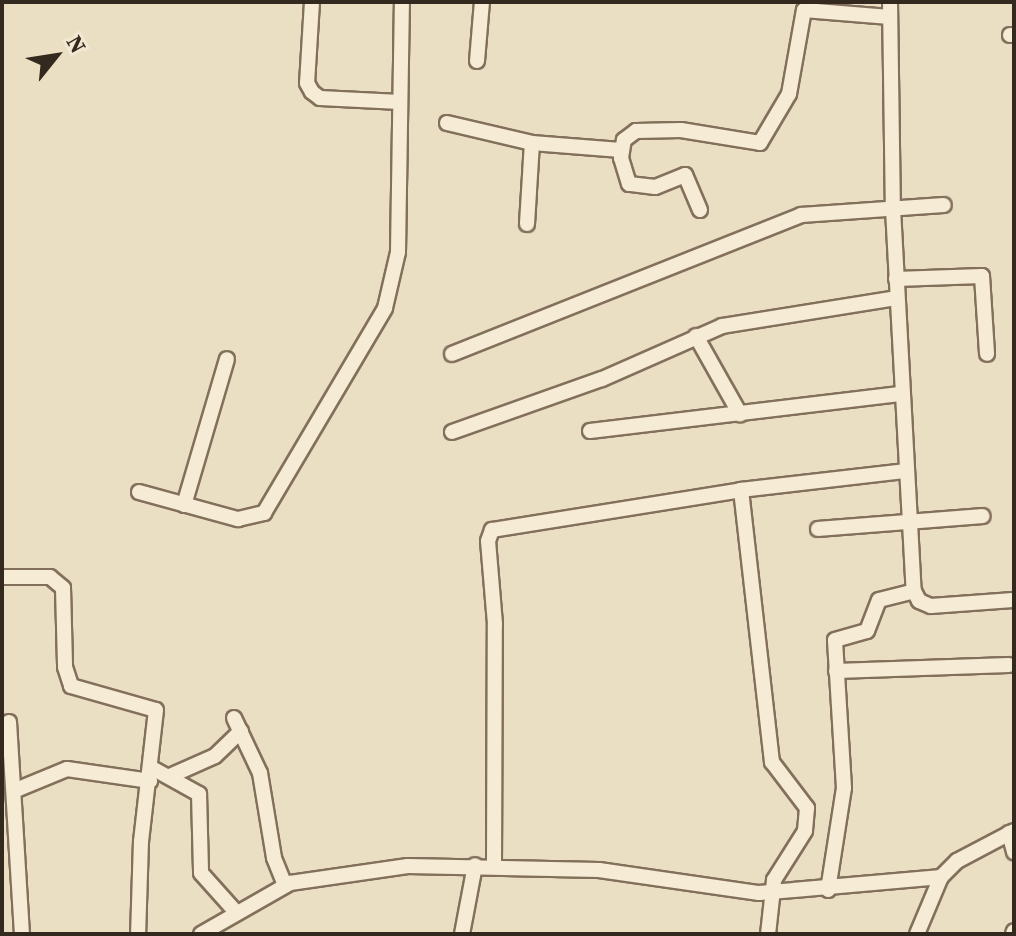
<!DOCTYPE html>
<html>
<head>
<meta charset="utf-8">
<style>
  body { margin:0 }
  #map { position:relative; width:1016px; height:936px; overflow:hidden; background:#eadec3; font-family:"Source Serif 4",serif }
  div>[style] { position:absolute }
  .roads { filter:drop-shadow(2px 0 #83705c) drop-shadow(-2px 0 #83705c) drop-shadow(0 2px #83705c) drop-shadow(0 -2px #83705c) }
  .street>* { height:14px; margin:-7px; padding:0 7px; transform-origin:7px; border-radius:7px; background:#f6ecd6 }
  span { translate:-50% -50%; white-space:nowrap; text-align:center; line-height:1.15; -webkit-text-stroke:6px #f2e8d2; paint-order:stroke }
  .frame { position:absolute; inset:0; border:4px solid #34291e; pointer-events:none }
  .north { position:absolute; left:16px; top:16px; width:80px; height:80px; -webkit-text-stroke:6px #f2e8d2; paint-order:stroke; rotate:60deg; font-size:22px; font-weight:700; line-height:32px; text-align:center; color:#34291e }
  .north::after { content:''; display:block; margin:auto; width:28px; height:36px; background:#34291e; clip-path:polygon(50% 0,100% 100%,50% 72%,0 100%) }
</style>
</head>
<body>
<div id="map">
  <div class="roads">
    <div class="street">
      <div style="left:312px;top:2px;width:81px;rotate:93.5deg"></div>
      <div style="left:307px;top:83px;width:10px;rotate:61deg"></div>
      <div style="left:312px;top:92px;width:10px;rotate:37deg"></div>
      <div style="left:320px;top:98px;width:80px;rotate:2.9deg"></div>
      <div style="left:890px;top:2px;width:207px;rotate:89.2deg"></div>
      <div style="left:893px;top:209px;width:383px;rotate:86.9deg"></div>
      <div style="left:914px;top:591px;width:11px;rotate:63deg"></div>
      <div style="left:919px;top:601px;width:13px;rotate:23deg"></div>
      <div style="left:931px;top:606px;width:82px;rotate:-4.2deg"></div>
      <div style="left:1010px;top:35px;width:4px"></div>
      <div style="left:477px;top:61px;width:59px;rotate:-85.2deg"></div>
      <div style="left:447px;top:123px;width:87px;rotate:13.2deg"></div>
      <div style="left:532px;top:143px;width:89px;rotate:4.5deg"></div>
      <div style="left:700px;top:210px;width:38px;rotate:-113deg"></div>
      <div style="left:685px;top:175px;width:32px;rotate:158deg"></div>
      <div style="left:655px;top:187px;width:26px;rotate:-173deg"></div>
      <div style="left:629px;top:184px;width:27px;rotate:-107deg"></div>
      <div style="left:621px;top:158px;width:18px;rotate:-81deg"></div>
      <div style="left:624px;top:140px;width:15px;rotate:-37deg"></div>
      <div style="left:636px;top:131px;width:45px;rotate:-1.3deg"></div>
      <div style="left:681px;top:130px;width:80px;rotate:9.3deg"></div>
      <div style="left:760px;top:143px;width:57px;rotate:-59.4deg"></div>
      <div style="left:789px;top:94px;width:85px;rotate:-79.9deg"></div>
      <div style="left:804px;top:10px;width:86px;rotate:4.7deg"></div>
      <div style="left:527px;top:224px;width:81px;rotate:-86.5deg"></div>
      <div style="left:896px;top:279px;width:86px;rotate:-2deg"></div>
      <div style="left:982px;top:276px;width:78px;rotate:86.3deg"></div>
      <div style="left:696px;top:336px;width:90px;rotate:60.6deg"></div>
      <div style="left:452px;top:354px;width:376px;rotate:-21.7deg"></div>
      <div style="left:801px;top:215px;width:143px;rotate:-4deg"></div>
      <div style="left:590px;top:431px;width:314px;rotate:-6.8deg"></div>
      <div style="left:452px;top:432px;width:159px;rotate:-19.5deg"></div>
      <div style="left:602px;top:379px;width:131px;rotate:-23.8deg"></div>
      <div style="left:722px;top:326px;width:177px;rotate:-9.1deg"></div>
      <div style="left:741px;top:490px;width:274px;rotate:83.5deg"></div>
      <div style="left:772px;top:762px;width:58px;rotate:52.7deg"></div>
      <div style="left:807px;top:808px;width:23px;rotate:95deg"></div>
      <div style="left:805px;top:831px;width:58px;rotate:122.3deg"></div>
      <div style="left:774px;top:880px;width:54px;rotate:96.3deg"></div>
      <div style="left:139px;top:492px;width:103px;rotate:15.3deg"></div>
      <div style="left:238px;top:519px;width:27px;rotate:-13deg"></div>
      <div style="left:264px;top:513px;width:238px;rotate:-59.4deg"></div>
      <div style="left:385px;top:308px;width:57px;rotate:-76.9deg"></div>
      <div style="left:398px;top:252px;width:250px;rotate:-89.1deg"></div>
      <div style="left:184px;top:505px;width:152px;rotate:-73.6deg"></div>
      <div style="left:818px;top:529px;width:165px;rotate:-4.5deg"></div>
      <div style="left:2px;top:577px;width:48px"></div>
      <div style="left:50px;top:577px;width:17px;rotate:40deg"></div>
      <div style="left:63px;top:588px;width:79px;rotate:88.5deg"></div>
      <div style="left:65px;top:667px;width:20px;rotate:72deg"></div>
      <div style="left:71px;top:686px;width:88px;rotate:15.8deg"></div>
      <div style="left:156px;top:710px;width:132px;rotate:96.5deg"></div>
      <div style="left:141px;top:841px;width:93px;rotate:91.8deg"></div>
      <div style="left:836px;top:671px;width:173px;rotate:-2deg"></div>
      <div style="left:234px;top:718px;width:61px;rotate:64.7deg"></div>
      <div style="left:260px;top:773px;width:86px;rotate:80.6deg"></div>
      <div style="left:274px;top:858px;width:29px;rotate:68deg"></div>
      <div style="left:9px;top:722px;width:212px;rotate:86.5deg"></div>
      <div style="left:152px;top:768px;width:54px;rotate:29deg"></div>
      <div style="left:199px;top:794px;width:79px;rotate:88.5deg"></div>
      <div style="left:201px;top:873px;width:51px;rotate:48.2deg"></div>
      <div style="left:170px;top:776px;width:49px;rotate:-24deg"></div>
      <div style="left:215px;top:756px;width:36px;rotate:-44deg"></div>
      <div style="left:16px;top:790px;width:55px;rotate:-22.4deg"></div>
      <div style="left:67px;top:769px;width:84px;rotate:8.2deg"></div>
      <div style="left:1009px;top:833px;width:20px;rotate:75deg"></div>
      <div style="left:494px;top:865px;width:241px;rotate:-89.8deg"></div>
      <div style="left:495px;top:624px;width:83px;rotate:-94.8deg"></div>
      <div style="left:488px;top:541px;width:12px;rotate:-70deg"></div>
      <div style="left:492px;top:530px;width:252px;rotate:-9.1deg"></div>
      <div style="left:741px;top:490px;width:166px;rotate:-6.6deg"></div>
      <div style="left:828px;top:890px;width:103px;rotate:-81.1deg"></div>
      <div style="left:844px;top:788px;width:148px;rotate:-93.5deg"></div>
      <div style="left:835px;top:640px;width:33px;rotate:-16deg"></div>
      <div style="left:867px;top:631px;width:33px;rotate:-69deg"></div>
      <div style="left:879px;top:600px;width:36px;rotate:-14deg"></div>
      <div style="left:201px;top:934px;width:103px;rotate:-29.8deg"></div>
      <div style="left:290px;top:883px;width:119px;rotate:-8.2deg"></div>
      <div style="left:408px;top:866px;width:191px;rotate:1.2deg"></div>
      <div style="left:599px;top:870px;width:162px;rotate:8.2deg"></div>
      <div style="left:759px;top:893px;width:183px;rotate:-5deg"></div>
      <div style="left:462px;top:934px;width:70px;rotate:-79.3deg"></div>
      <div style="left:917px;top:934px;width:62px;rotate:-67.2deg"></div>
      <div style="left:941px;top:877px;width:23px;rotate:-45deg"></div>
      <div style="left:957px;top:861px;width:64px;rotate:-27.8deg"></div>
      <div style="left:1013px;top:934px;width:3px;rotate:-72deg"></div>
    </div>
  </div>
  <div class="frame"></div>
  <div class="north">N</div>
</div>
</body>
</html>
